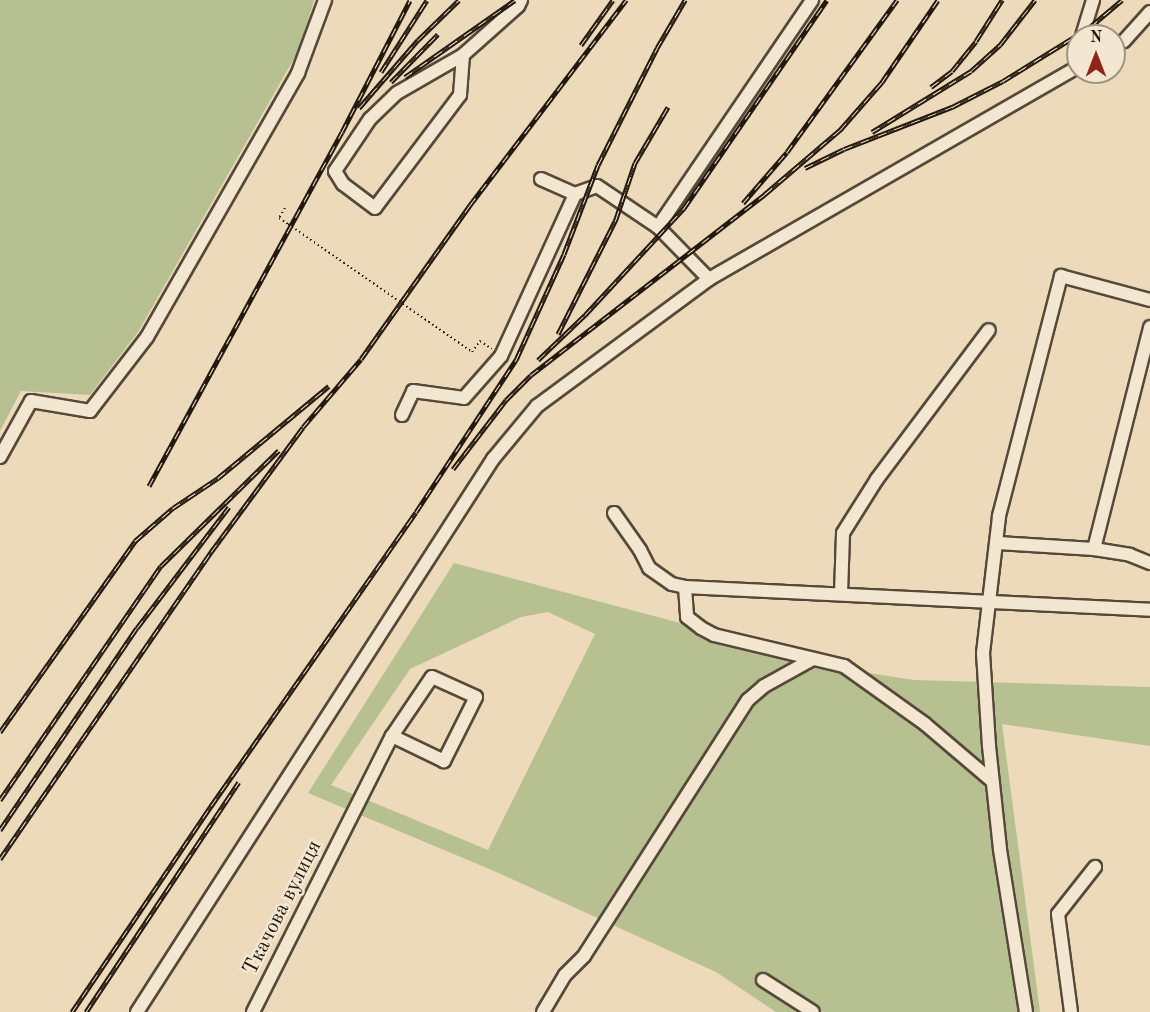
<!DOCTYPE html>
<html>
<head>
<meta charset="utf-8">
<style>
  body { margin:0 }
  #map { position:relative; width:1150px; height:1012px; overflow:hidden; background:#ecdaba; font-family:"Old Standard TT",serif }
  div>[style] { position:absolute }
  .green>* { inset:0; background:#b6c091 }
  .path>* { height:2px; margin-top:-1px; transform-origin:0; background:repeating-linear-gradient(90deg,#24190e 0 1.5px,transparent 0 4.5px) }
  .roads { filter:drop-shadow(2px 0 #564939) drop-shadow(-2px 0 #564939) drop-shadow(0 2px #564939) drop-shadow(0 -2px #564939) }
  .minor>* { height:12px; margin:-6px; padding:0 6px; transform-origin:6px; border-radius:6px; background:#f3e7d2 }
  .rail>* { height:5px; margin-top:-2.5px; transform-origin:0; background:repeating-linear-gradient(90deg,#f3e7d2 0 9px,#24190e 0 18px); box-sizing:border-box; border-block:2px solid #24190e }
  .path-bridge>* { height:2px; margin-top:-1px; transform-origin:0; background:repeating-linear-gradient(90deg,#24190e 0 1.5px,transparent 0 4.5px) }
  span { translate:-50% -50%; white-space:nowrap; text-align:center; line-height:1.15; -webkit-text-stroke:5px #f3e7d2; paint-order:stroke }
  .street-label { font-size:21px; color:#24190e }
  .north { position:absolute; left:1066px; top:24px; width:60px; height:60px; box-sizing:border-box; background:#f3e7d2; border:2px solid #a09584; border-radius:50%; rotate:0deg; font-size:16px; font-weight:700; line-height:24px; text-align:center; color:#24190e }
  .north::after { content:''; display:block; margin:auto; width:21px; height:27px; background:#8f2418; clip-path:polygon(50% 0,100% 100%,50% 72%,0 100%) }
</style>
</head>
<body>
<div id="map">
  <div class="green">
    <div style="clip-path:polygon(0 0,314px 0,300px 48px,138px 332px,90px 395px,21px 391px,0 431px)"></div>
    <div style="clip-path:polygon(evenodd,454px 563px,869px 673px,914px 680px,1150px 687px,1150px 746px,1002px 724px,1040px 1012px,776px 1012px,716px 972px,494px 871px,308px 793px,454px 563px,548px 612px,595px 634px,488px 850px,331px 785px,410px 669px,521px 617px,548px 612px)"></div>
  </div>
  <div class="path">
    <div style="left:285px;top:208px;width:12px;rotate:121deg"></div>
    <div style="left:279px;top:218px;width:11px;rotate:34deg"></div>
    <div style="left:472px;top:352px;width:14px;rotate:-54deg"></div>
    <div style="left:480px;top:341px;width:14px;rotate:34deg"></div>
  </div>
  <div class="roads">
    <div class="minor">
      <div style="left:1082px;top:36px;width:38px;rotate:-73deg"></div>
      <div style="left:1114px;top:46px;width:11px;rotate:-27deg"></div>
      <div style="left:1124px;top:41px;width:39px;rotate:-48deg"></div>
      <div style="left:463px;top:55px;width:40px;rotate:94.3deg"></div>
      <div style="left:460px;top:95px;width:141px;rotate:127deg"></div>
      <div style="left:375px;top:208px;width:40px;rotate:-143deg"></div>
      <div style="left:343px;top:184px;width:15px;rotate:-122deg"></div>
      <div style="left:335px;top:171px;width:63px;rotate:-56.1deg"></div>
      <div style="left:370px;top:119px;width:37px;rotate:-44deg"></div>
      <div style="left:397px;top:93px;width:76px;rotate:-29.9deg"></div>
      <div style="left:463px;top:55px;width:74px;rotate:-41.7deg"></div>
      <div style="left:518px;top:6px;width:7px;rotate:-63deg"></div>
      <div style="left:541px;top:179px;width:37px;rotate:24deg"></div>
      <div style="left:575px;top:194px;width:23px;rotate:-20deg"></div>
      <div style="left:597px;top:186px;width:73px;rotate:33.9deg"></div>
      <div style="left:658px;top:227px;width:73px;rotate:45.6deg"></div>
      <div style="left:658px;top:227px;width:274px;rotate:-55.8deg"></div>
      <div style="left:402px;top:415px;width:26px;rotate:-65deg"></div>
      <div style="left:413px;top:391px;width:51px;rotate:7.8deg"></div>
      <div style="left:464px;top:398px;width:56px;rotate:-48.6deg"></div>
      <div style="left:501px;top:356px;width:178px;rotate:-65.4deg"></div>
      <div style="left:0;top:457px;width:64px;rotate:-61deg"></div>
      <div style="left:31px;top:401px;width:60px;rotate:9.6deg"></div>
      <div style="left:90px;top:411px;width:93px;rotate:-52.4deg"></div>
      <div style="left:147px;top:337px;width:304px;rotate:-60.2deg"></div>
      <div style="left:298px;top:73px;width:78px;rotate:-69.7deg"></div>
      <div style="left:614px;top:513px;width:45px;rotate:54.9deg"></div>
      <div style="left:640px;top:550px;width:20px;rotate:63deg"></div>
      <div style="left:649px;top:568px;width:28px;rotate:35deg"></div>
      <div style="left:672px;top:584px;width:13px;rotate:13deg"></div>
      <div style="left:685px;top:587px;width:466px;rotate:2.8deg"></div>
      <div style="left:998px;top:543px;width:96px;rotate:3.6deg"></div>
      <div style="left:1094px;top:549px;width:36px;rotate:9deg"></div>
      <div style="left:1130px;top:555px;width:22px;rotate:22deg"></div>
      <div style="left:1094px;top:549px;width:229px;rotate:-75.8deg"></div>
      <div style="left:685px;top:587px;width:30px;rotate:86deg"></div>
      <div style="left:687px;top:617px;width:18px;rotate:38deg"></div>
      <div style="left:701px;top:628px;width:15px;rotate:28deg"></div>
      <div style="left:714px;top:635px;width:134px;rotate:13.4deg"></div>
      <div style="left:844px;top:666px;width:100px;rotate:35.6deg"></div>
      <div style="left:925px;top:724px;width:88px;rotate:40.4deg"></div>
      <div style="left:841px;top:594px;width:61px;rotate:-88.1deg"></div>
      <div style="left:843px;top:533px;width:64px;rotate:-57.8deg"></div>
      <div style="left:877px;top:479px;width:186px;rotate:-53.1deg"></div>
      <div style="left:763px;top:980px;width:59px;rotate:32.6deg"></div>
      <div style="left:137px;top:1012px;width:658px;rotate:-57.23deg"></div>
      <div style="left:493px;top:459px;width:69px;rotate:-50.3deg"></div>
      <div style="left:537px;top:406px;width:214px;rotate:-36.4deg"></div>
      <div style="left:709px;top:279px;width:426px;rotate:-29.9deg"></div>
      <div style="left:253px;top:1012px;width:309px;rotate:-63.3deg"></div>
      <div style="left:392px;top:736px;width:71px;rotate:-55.9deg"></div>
      <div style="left:432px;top:677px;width:48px;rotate:24.4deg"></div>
      <div style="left:476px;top:697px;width:72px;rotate:116.6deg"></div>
      <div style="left:444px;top:761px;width:58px;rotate:-154.3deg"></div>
      <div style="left:543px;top:1012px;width:43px;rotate:-59.3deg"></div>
      <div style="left:565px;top:975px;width:27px;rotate:-45deg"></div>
      <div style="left:584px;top:956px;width:304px;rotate:-57.4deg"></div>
      <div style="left:748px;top:700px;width:21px;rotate:-41deg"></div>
      <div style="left:764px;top:686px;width:56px;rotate:-28.9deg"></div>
      <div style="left:1026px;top:1012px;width:165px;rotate:-99.1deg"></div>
      <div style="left:1000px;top:849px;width:104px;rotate:-96.1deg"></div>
      <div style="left:989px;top:746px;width:93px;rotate:-93.7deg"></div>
      <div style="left:983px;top:653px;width:138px;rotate:-83.3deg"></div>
      <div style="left:999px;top:516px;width:248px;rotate:-75.5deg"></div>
      <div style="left:1061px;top:276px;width:92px;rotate:15.1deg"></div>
      <div style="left:1071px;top:1012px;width:99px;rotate:-97.6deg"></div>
      <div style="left:1058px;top:914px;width:60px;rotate:-51.8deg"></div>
    </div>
  </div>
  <div class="rail">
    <div style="left:581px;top:45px;width:55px;rotate:-54.6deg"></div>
    <div style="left:381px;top:72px;width:85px;rotate:-57.4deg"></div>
    <div style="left:405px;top:77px;width:134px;rotate:-35deg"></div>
    <div style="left:391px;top:82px;width:67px;rotate:-45.6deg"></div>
    <div style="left:931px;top:87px;width:26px;rotate:-37deg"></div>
    <div style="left:952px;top:71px;width:38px;rotate:-51deg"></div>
    <div style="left:976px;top:41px;width:49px;rotate:-57.6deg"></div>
    <div style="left:359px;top:108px;width:90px;rotate:-49.1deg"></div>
    <div style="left:418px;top:40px;width:57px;rotate:-44.3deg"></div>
    <div style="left:872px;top:132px;width:116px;rotate:-31.6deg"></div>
    <div style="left:971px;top:71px;width:39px;rotate:-42deg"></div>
    <div style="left:1000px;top:45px;width:57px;rotate:-52.1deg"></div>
    <div style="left:805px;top:168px;width:43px;rotate:-26deg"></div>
    <div style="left:844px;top:149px;width:116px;rotate:-21.3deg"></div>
    <div style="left:952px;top:107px;width:57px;rotate:-27deg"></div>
    <div style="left:1003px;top:81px;width:102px;rotate:-31.8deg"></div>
    <div style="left:1090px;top:27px;width:42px;rotate:-40.2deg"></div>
    <div style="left:743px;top:203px;width:67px;rotate:-49.2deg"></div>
    <div style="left:787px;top:152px;width:188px;rotate:-54.1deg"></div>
    <div style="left:558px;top:334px;width:129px;rotate:-63.2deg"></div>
    <div style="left:616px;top:219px;width:59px;rotate:-71.3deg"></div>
    <div style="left:635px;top:163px;width:65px;rotate:-59.5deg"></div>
    <div style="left:538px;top:360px;width:65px;rotate:-43.8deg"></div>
    <div style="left:585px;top:315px;width:146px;rotate:-47.2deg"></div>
    <div style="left:684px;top:208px;width:252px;rotate:-55.5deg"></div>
    <div style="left:453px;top:469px;width:87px;rotate:-52.5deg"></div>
    <div style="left:506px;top:400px;width:35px;rotate:-45deg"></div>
    <div style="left:531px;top:375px;width:296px;rotate:-37.7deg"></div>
    <div style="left:765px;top:194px;width:99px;rotate:-40.5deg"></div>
    <div style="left:840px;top:130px;width:64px;rotate:-48.8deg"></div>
    <div style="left:882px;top:82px;width:99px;rotate:-55.7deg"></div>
    <div style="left:149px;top:486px;width:403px;rotate:-61.4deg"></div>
    <div style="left:342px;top:132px;width:148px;rotate:-62.7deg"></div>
    <div style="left:0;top:732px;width:234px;rotate:-54.7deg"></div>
    <div style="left:135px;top:541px;width:50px;rotate:-41deg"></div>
    <div style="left:173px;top:508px;width:54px;rotate:-33.7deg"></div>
    <div style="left:218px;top:478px;width:144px;rotate:-39.7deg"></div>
    <div style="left:0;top:800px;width:284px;rotate:-55.5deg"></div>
    <div style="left:161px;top:566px;width:165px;rotate:-44.5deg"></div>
    <div style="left:0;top:830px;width:244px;rotate:-55.9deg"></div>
    <div style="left:137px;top:628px;width:152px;rotate:-52.8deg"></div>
    <div style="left:0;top:859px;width:373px;rotate:-55.5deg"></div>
    <div style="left:211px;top:552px;width:155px;rotate:-53.6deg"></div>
    <div style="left:303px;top:427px;width:89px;rotate:-49.5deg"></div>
    <div style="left:361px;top:359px;width:189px;rotate:-54.7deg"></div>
    <div style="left:470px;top:205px;width:258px;rotate:-52.7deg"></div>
    <div style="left:72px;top:1012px;width:249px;rotate:-56deg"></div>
    <div style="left:211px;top:806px;width:358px;rotate:-55.1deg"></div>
    <div style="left:416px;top:512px;width:182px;rotate:-56.7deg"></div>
    <div style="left:516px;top:360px;width:116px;rotate:-65.6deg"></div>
    <div style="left:564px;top:254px;width:95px;rotate:-69.1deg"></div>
    <div style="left:598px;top:165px;width:131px;rotate:-63.2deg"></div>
    <div style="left:657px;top:48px;width:56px;rotate:-59.7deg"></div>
    <div style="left:86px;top:1012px;width:276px;rotate:-56.4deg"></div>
  </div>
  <div class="path-bridge">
    <div style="left:288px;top:224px;width:224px;rotate:34.8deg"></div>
  </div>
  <div class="street-label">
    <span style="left:283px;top:908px;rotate:-63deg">Ткачова вулиця</span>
  </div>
  <div class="north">N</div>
</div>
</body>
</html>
